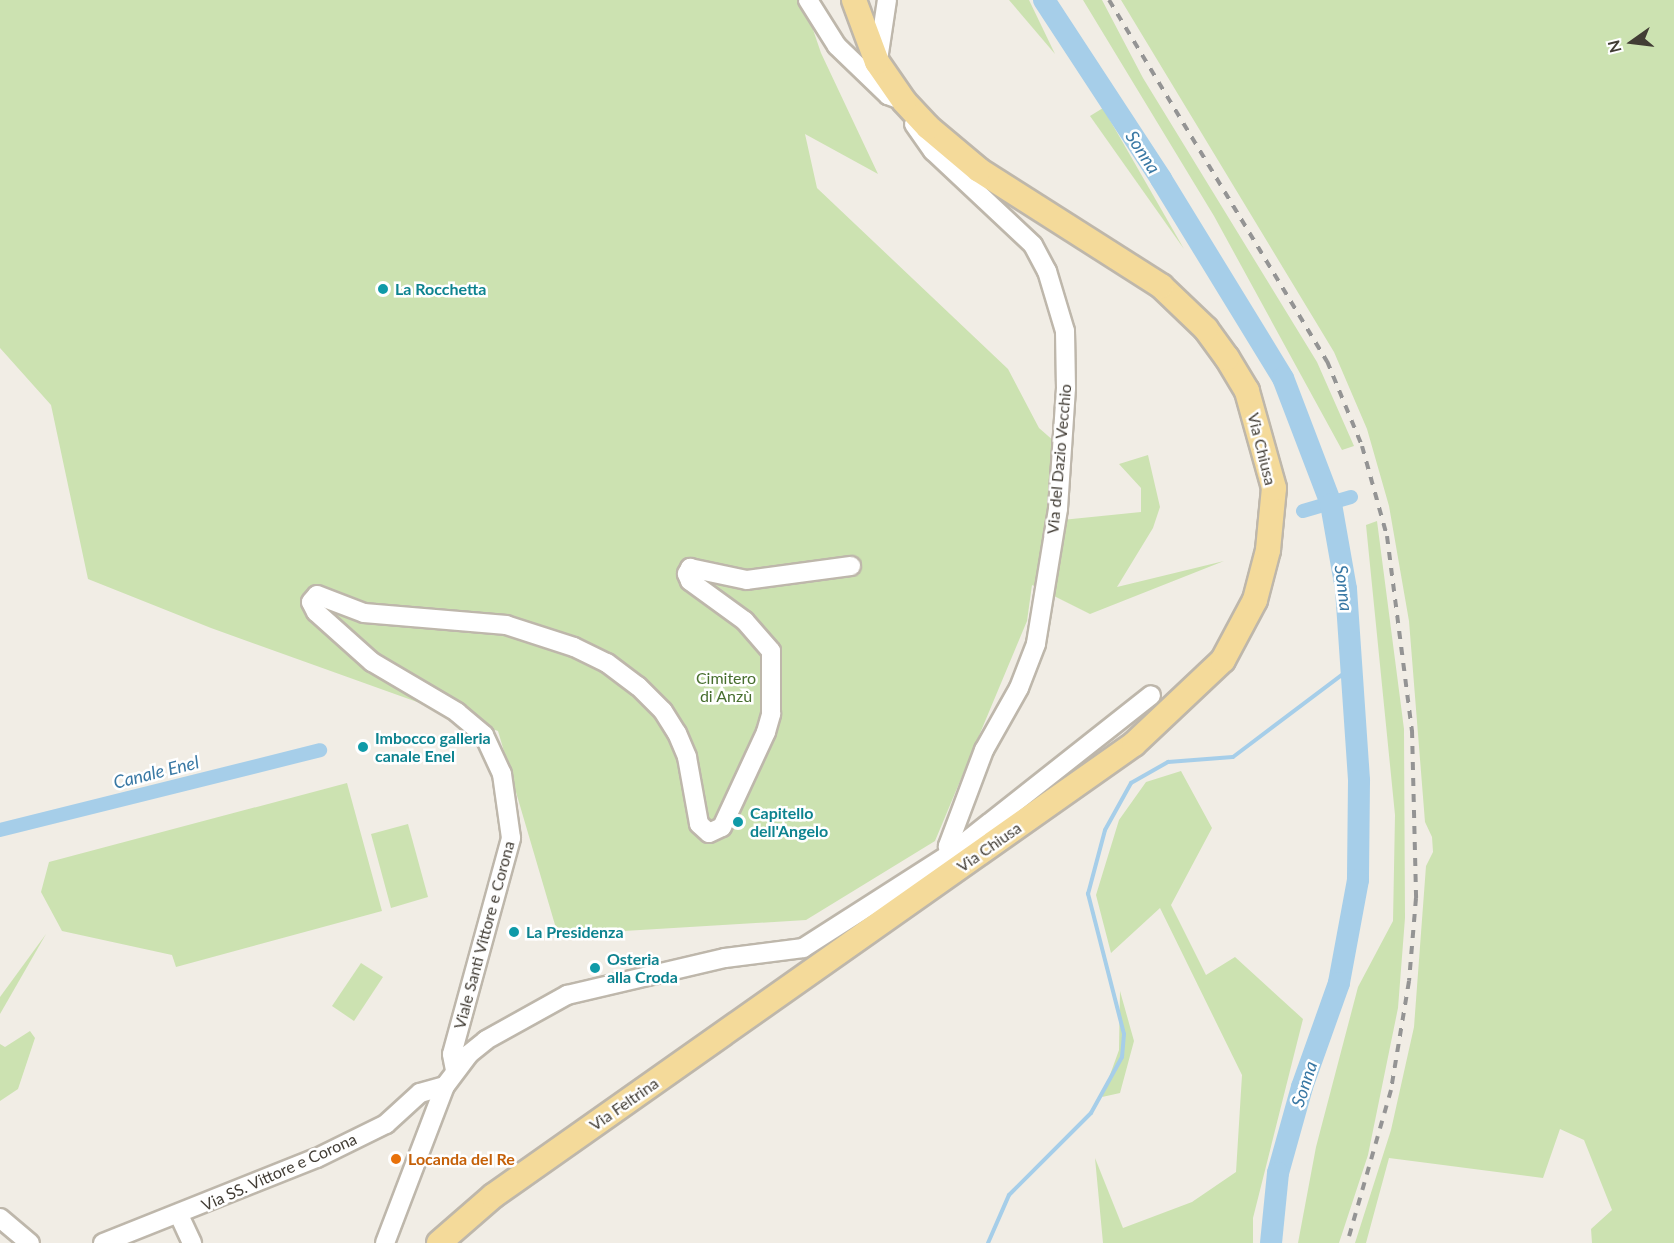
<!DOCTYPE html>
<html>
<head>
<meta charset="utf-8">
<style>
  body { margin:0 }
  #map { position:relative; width:1674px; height:1243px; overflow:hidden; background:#f1ede5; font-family:Lato,sans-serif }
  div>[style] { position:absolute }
  .green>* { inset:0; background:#cce2b1 }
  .stream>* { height:4px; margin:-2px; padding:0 2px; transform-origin:2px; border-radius:2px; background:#a6cee9 }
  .canal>* { height:14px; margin:-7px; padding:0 7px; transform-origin:7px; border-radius:7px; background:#a6cee9 }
  .river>* { height:22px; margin:-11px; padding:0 11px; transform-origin:11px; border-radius:11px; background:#a6cee9 }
  .roads { filter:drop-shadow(2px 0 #beb7ab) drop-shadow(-2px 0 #beb7ab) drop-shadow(0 2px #beb7ab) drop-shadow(0 -2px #beb7ab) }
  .minor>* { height:18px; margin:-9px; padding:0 9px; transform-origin:9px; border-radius:9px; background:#fff }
  .major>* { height:24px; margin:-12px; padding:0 12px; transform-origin:12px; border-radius:12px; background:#f4da9a }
  .rail>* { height:4px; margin-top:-2px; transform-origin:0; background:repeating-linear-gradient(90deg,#949494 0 8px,transparent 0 16px) }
  .dots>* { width:16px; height:16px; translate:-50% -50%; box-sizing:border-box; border:3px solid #fff; border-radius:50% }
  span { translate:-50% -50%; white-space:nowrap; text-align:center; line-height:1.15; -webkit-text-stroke:5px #fff; paint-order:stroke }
  .culture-label { font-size:16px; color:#0d838f; font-weight:700 }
  .left { translate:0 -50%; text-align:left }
  .street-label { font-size:16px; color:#423d35 }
  .park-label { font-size:16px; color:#476e2e }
  .food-label { font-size:16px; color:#c56008; font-weight:700 }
  .water-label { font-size:18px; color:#3978a4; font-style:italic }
  .north { position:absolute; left:1602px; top:12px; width:60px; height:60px; -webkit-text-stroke:4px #fff; paint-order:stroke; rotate:256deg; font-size:16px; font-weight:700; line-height:24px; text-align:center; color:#423d35 }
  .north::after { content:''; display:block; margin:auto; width:21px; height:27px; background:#423d35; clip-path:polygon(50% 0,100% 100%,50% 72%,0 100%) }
</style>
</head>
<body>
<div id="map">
  <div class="green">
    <div style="clip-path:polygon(0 0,803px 0,821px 53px,878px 174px,805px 134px,817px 188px,1008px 369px,1039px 428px,1055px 442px,1062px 520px,1141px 512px,1141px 488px,1119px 464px,1148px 455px,1160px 507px,1153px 528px,1117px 587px,1224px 561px,1090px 614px,1032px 585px,1027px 621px,935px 841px,806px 920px,558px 935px,498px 731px,211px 628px,88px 579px,51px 405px,0 348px)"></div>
    <div style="clip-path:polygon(1009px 0,1029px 0,1055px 54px)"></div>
    <div style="clip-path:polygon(1083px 0,1102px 0,1143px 78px,1317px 362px,1354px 446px,1342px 450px,1214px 216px)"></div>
    <div style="clip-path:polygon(1121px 0,1674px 0,1674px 1243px,1592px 1243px,1591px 1229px,1612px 1210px,1584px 1140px,1560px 1129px,1543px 1178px,1389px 1158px,1366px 1243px,1355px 1243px,1391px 1130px,1414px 1027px,1426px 866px,1433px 852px,1432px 837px,1425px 822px,1409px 621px,1389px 506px,1367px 429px,1334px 352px)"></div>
    <div style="clip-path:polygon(1103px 108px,1184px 249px,1090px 116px)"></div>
    <div style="clip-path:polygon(1377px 521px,1404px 729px,1405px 918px,1398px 1008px,1368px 1155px,1339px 1243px,1298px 1243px,1316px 1147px,1358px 987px,1393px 921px,1395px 815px,1366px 525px)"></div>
    <div style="clip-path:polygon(1181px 771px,1212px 828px,1171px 905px,1206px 975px,1235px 957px,1303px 1019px,1253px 1218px,1253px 1243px,1103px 1243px,1095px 1158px,1123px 1228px,1192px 1202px,1236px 1172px,1242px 1075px,1160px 908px,1111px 953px,1096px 895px,1119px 820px,1146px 782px)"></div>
    <div style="clip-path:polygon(347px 783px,382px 911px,176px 967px,172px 955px,62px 931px,41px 892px,49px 862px)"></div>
    <div style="clip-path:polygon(408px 824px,428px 897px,391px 908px,371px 834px)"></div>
    <div style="clip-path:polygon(46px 934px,0 1014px,0 997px)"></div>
    <div style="clip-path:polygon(361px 963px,383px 977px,354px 1021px,332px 1006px)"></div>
    <div style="clip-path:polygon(1120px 991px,1134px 1041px,1120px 1093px,1102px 1097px,1119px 1050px)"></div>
    <div style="clip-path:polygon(30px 1031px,35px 1038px,18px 1089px,0 1101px,0 1044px,5px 1047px)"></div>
  </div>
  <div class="stream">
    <div style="left:988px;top:1243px;width:52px;rotate:-66.4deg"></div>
    <div style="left:1009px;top:1195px;width:116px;rotate:-45deg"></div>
    <div style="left:1091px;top:1113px;width:64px;rotate:-61deg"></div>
    <div style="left:1122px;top:1057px;width:23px;rotate:-85deg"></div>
    <div style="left:1124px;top:1034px;width:145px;rotate:-104.4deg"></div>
    <div style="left:1088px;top:894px;width:66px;rotate:-75.1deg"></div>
    <div style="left:1105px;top:830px;width:54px;rotate:-61deg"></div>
    <div style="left:1131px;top:783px;width:43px;rotate:-29.6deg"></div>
    <div style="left:1168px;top:762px;width:65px;rotate:-4.4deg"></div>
    <div style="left:1233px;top:757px;width:148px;rotate:-37deg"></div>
  </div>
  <div class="canal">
    <div style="left:1303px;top:511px;width:50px;rotate:-16.3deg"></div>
    <div style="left:0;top:830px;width:330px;rotate:-14deg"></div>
  </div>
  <div class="river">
    <div style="left:1044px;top:0;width:214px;rotate:56.8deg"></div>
    <div style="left:1161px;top:179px;width:233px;rotate:58.5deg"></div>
    <div style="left:1283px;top:378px;width:135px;rotate:69.1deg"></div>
    <div style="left:1331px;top:504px;width:86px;rotate:80deg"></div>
    <div style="left:1346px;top:589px;width:192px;rotate:86.1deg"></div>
    <div style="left:1359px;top:781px;width:99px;rotate:90.6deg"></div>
    <div style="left:1358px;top:880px;width:105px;rotate:100.5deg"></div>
    <div style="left:1339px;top:983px;width:110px;rotate:109.6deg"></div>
    <div style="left:1302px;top:1087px;width:89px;rotate:105.6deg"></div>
    <div style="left:1278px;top:1173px;width:70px;rotate:95.7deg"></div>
  </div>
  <div class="roads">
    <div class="minor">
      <div style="left:808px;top:0;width:54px;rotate:57.8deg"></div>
      <div style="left:837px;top:46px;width:71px;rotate:43.9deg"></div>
      <div style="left:888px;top:95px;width:14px;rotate:21deg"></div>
      <div style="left:878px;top:60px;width:61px;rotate:-81.5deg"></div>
      <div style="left:914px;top:124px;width:33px;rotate:55deg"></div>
      <div style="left:933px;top:151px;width:137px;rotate:43.2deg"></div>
      <div style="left:1033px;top:245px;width:30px;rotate:62deg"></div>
      <div style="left:1047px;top:271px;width:63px;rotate:73.3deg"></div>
      <div style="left:1065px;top:331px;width:57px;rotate:89deg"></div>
      <div style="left:1066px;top:388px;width:121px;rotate:93.8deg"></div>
      <div style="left:1058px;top:509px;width:137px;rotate:99.3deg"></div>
      <div style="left:1036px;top:644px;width:47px;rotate:111.1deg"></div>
      <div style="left:1019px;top:688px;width:71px;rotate:119.4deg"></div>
      <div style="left:984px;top:750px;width:103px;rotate:110.6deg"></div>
      <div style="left:948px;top:846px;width:8px;rotate:76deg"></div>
      <div style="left:455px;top:1070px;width:16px;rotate:-101deg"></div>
      <div style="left:452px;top:1054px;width:224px;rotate:-74.7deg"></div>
      <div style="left:511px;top:838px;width:65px;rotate:-98deg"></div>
      <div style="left:502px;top:774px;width:43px;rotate:-114.8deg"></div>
      <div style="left:484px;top:735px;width:35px;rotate:-140deg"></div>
      <div style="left:457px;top:712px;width:99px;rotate:-149.5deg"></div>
      <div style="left:372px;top:662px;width:75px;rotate:-138.2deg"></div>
      <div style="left:316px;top:612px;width:11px;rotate:-117deg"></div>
      <div style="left:311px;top:602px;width:9px;rotate:-49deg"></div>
      <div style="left:317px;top:595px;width:50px;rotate:21deg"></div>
      <div style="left:364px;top:613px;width:143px;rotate:4.8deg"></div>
      <div style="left:506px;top:625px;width:71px;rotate:17.9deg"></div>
      <div style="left:574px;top:647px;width:37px;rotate:26deg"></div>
      <div style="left:607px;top:663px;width:39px;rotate:37deg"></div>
      <div style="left:638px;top:686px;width:35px;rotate:45deg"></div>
      <div style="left:663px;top:711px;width:26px;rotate:58deg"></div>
      <div style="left:677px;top:733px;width:26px;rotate:67deg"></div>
      <div style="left:687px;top:757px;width:68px;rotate:79.8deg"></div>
      <div style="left:699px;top:824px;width:13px;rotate:42deg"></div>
      <div style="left:709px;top:833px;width:14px;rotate:-25deg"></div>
      <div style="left:722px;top:827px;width:105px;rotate:-65.1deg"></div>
      <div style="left:766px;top:732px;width:19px;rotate:-74deg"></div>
      <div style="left:771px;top:714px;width:63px;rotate:-90deg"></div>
      <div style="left:771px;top:651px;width:40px;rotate:-131deg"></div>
      <div style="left:745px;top:621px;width:68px;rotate:-144deg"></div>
      <div style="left:690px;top:581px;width:8px;rotate:-113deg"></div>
      <div style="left:687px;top:574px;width:7px;rotate:-63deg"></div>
      <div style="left:690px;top:568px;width:58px;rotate:11.9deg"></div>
      <div style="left:747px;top:580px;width:105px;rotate:-7.7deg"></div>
      <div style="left:179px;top:1215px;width:31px;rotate:65deg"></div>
      <div style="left:0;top:1218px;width:39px;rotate:40deg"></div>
      <div style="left:103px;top:1243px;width:230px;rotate:-21.7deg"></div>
      <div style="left:317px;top:1158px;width:77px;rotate:-26.2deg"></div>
      <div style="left:386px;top:1124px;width:46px;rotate:-42.4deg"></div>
      <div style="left:420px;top:1093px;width:26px;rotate:-16deg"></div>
      <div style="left:385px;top:1243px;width:168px;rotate:-69.1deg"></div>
      <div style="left:445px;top:1086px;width:40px;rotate:-53deg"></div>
      <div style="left:469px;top:1054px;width:22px;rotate:-39deg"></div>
      <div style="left:486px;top:1040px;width:93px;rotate:-29.1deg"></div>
      <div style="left:567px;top:995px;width:162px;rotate:-13.2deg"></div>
      <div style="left:725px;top:958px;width:79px;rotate:-7.3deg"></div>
      <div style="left:803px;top:948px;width:174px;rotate:-32.6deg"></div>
      <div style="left:950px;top:854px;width:256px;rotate:-38.3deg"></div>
    </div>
    <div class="major">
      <div style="left:439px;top:1243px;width:72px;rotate:-41deg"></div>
      <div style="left:493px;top:1196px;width:784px;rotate:-35.19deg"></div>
      <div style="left:1134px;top:744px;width:122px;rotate:-43.3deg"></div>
      <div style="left:1223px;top:660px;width:68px;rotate:-61.9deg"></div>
      <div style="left:1255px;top:600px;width:52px;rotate:-75.4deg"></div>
      <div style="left:1268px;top:550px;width:62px;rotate:-84.5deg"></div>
      <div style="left:1274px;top:488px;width:101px;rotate:-105.6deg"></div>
      <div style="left:1247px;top:391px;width:39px;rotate:-121deg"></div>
      <div style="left:1227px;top:358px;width:36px;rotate:-126deg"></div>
      <div style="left:1206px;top:329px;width:62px;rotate:-136.3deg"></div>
      <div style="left:1161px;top:286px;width:216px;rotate:-147.5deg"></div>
      <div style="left:979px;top:170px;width:67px;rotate:-139.9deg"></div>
      <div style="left:928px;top:127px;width:35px;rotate:-133deg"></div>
      <div style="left:904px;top:101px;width:47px;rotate:-124.7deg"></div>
      <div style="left:877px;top:62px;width:66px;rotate:-110.4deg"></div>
    </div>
  </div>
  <div class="rail">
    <div style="left:1109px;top:0;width:422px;rotate:58.9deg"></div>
    <div style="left:1327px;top:361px;width:92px;rotate:67.6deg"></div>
    <div style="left:1362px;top:446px;width:93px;rotate:74.5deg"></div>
    <div style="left:1387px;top:536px;width:196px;rotate:82.7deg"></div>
    <div style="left:1412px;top:730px;width:168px;rotate:88.6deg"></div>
    <div style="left:1416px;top:898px;width:83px;rotate:94.8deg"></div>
    <div style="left:1409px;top:981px;width:110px;rotate:99.4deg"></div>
    <div style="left:1391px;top:1090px;width:159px;rotate:106deg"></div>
  </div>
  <div class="dots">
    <div style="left:383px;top:289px;background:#0f9aa8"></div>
    <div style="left:363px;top:747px;background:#0f9aa8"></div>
    <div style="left:738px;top:822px;background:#0f9aa8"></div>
    <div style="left:514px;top:932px;background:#0f9aa8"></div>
    <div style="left:595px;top:968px;background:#0f9aa8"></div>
    <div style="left:396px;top:1159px;background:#e8710a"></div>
  </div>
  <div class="culture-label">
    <span class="left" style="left:395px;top:289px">La Rocchetta</span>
    <span class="left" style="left:375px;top:747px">Imbocco galleria<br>canale Enel</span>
    <span class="left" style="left:750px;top:822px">Capitello<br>dell'Angelo</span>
    <span class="left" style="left:526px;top:932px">La Presidenza</span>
    <span class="left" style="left:607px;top:968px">Osteria<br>alla Croda</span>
  </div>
  <div class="street-label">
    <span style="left:1262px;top:449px;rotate:76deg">Via Chiusa</span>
    <span style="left:1059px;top:459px;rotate:-85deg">Via del Dazio Vecchio</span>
    <span style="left:989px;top:847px;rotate:-35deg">Via Chiusa</span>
    <span style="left:484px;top:935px;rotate:-75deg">Viale Santi Vittore e Corona</span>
    <span style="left:624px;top:1104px;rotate:-35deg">Via Feltrina</span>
    <span style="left:279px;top:1172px;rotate:-24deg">Via SS. Vittore e Corona</span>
  </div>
  <div class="park-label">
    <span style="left:726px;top:687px">Cimitero<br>di Anzù</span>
  </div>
  <div class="food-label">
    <span class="left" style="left:408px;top:1159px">Locanda del Re</span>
  </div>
  <div class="water-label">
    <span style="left:1143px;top:152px;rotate:57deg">Sonna</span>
    <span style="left:1344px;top:588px;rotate:83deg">Sonna</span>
    <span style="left:156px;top:772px;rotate:-14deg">Canale Enel</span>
    <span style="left:1304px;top:1084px;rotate:-72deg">Sonna</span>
  </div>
  <div class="north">N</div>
</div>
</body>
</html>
